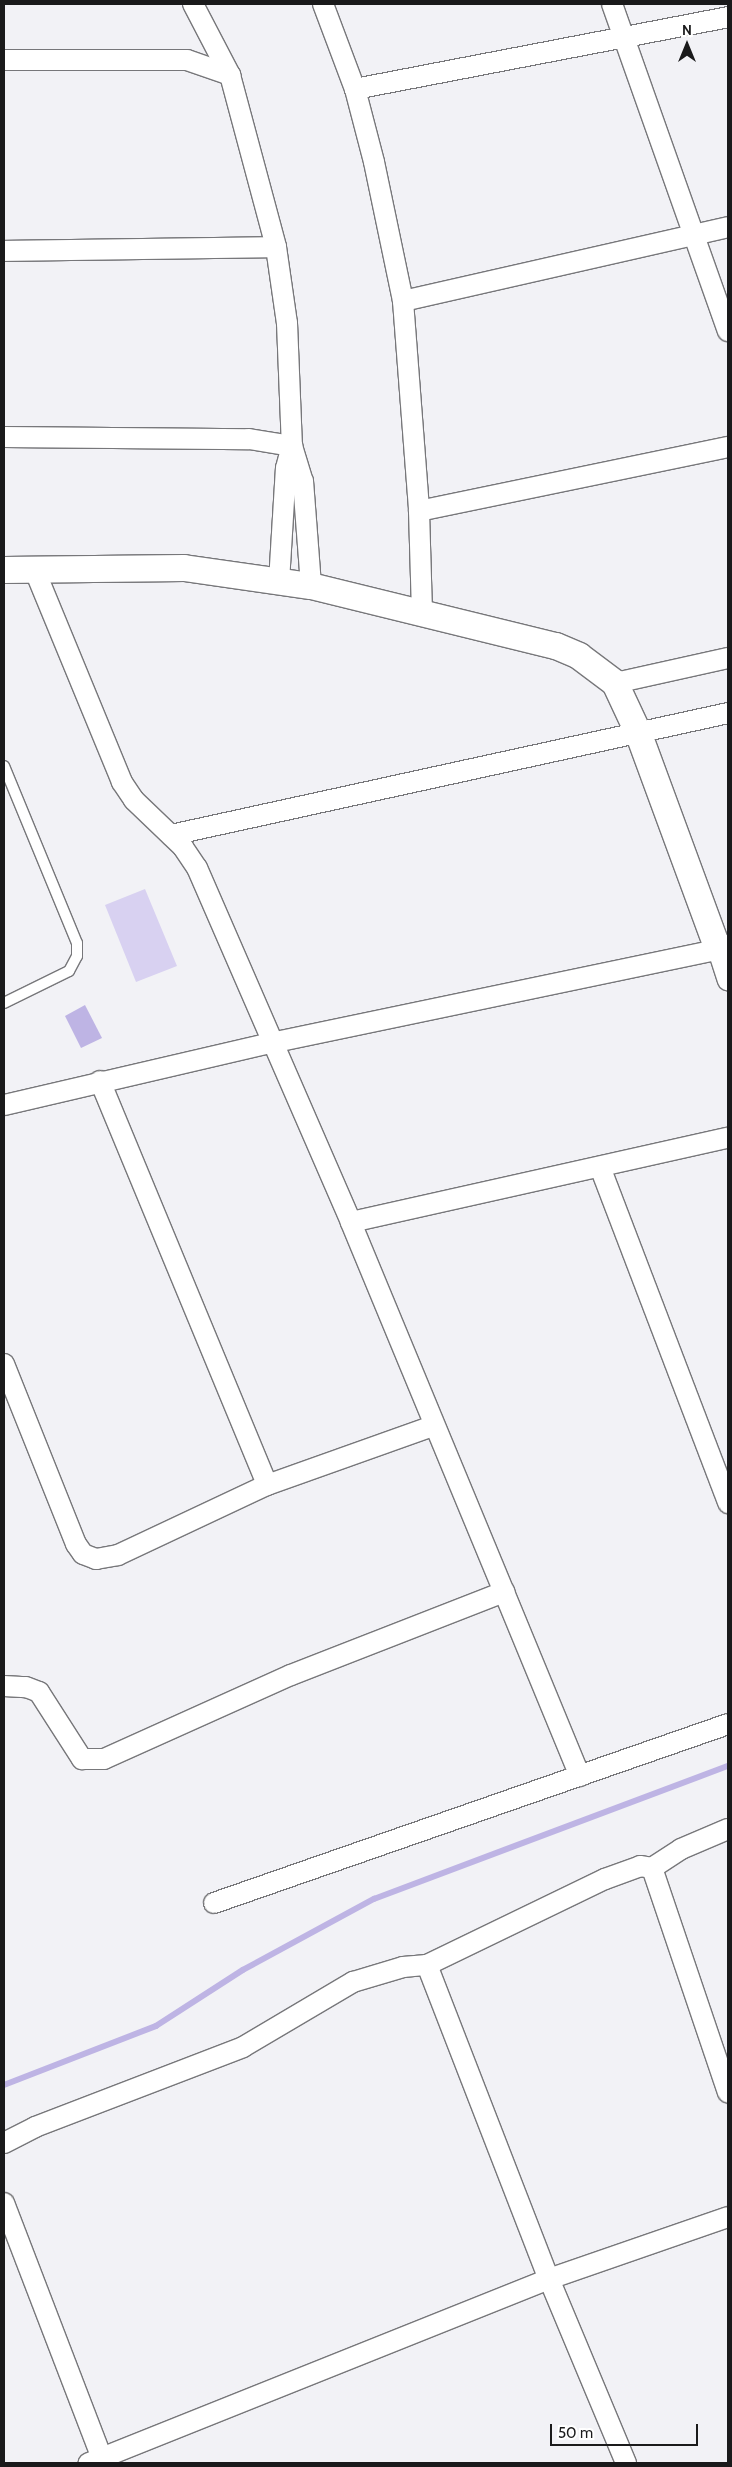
<!DOCTYPE html>
<html>
<head>
<meta charset="utf-8">
<style>
  body { margin:0 }
  #map { position:relative; width:732px; height:2467px; overflow:hidden; background:#f2f2f6; font-family:Cabin,sans-serif }
  div>[style] { position:absolute }
  .green>* { inset:0; background:#d8d1f1 }
  .water>* { inset:0; background:#beb4e4 }
  .stream>* { height:5.5px; margin:-2.75px; padding:0 2.75px; transform-origin:2.75px; border-radius:2.75px; background:#beb4e4 }
  .roads { filter:drop-shadow(1px 0 #77777a) drop-shadow(-1px 0 #77777a) drop-shadow(0 1px #77777a) drop-shadow(0 -1px #77777a) }
  .service>* { height:10px; margin:-5px; padding:0 5px; transform-origin:5px; border-radius:5px; background:#fff }
  .minor>* { height:20px; margin:-10px; padding:0 10px; transform-origin:10px; border-radius:10px; background:#fff }
  .tertiary>* { height:26px; margin:-13px; padding:0 13px; transform-origin:13px; border-radius:13px; background:#fff }
  span { translate:-50% -50%; white-space:nowrap; text-align:center; line-height:1.15; -webkit-text-stroke:4.5px #fff; paint-order:stroke }
  .frame { position:absolute; inset:0; border:5px solid #1a1a1b; pointer-events:none }
  .north { position:absolute; left:662px; top:20px; width:50px; height:50px; -webkit-text-stroke:4px #fff; paint-order:stroke; rotate:0deg; font-size:14px; font-weight:700; line-height:20px; text-align:center; color:#1a1a1b }
  .north::after { content:''; display:block; margin:auto; width:18px; height:22px; background:#1a1a1b; clip-path:polygon(50% 0,100% 100%,50% 72%,0 100%) }
  .scale { position:absolute; left:550px; top:2424px; width:148px; height:22px; box-sizing:border-box; border:2px solid #1a1a1b; border-top:0; padding-left:6px; font-size:15px; line-height:18px; white-space:nowrap; color:#1a1a1b; -webkit-text-stroke:4px #fff; paint-order:stroke }
</style>
</head>
<body>
<div id="map">
  <div class="green">
    <div style="clip-path:polygon(145px 889px,177px 966px,136px 982px,105px 905px)"></div>
  </div>
  <div class="water">
    <div style="clip-path:polygon(85px 1005px,102px 1038px,81px 1048px,65px 1016px)"></div>
  </div>
  <div class="stream">
    <div style="left:4px;top:2085px;width:163px;rotate:-21.2deg"></div>
    <div style="left:156px;top:2026px;width:103px;rotate:-32.8deg"></div>
    <div style="left:243px;top:1970px;width:149px;rotate:-28.5deg"></div>
    <div style="left:374px;top:1899px;width:378px;rotate:-20.6deg"></div>
  </div>
  <div class="roads">
    <div class="service">
      <div style="left:4px;top:766px;width:191px;rotate:67.6deg"></div>
      <div style="left:77px;top:943px;width:13px;rotate:90deg"></div>
      <div style="left:77px;top:956px;width:17px;rotate:118deg"></div>
      <div style="left:69px;top:971px;width:72px;rotate:153.8deg"></div>
    </div>
    <div class="minor">
      <div style="left:193px;top:4px;width:80px;rotate:62.5deg"></div>
      <div style="left:230px;top:75px;width:178px;rotate:75deg"></div>
      <div style="left:276px;top:247px;width:77px;rotate:81.8deg"></div>
      <div style="left:287px;top:323px;width:123px;rotate:87.7deg"></div>
      <div style="left:292px;top:446px;width:37px;rotate:73deg"></div>
      <div style="left:303px;top:481px;width:105px;rotate:85.6deg"></div>
      <div style="left:323px;top:4px;width:91px;rotate:69.4deg"></div>
      <div style="left:355px;top:89px;width:75px;rotate:75.4deg"></div>
      <div style="left:374px;top:162px;width:142px;rotate:78.2deg"></div>
      <div style="left:403px;top:301px;width:211px;rotate:85.6deg"></div>
      <div style="left:419px;top:511px;width:102px;rotate:88.3deg"></div>
      <div style="left:612px;top:4px;width:347px;rotate:70.5deg"></div>
      <div style="left:4px;top:60px;width:183px"></div>
      <div style="left:187px;top:60px;width:46px;rotate:19.2deg"></div>
      <div style="left:355px;top:89px;width:380px;rotate:-10.9deg"></div>
      <div style="left:4px;top:251px;width:272px;rotate:-0.8deg"></div>
      <div style="left:403px;top:301px;width:333px;rotate:-12.8deg"></div>
      <div style="left:4px;top:437px;width:245px;rotate:0.5deg"></div>
      <div style="left:249px;top:439px;width:44px;rotate:9.2deg"></div>
      <div style="left:419px;top:511px;width:316px;rotate:-11.7deg"></div>
      <div style="left:279px;top:582px;width:114px;rotate:-86.5deg"></div>
      <div style="left:286px;top:468px;width:23px;rotate:-75deg"></div>
      <div style="left:615px;top:683px;width:116px;rotate:-12.5deg"></div>
      <div style="left:171px;top:835px;width:570px;rotate:-12.35deg"></div>
      <div style="left:100px;top:1081px;width:437px;rotate:67.5deg"></div>
      <div style="left:4px;top:1105px;width:274px;rotate:-13.1deg"></div>
      <div style="left:271px;top:1043px;width:457px;rotate:-11.8deg"></div>
      <div style="left:718px;top:950px;width:32px;rotate:72deg"></div>
      <div style="left:600px;top:1167px;width:360px;rotate:69.1deg"></div>
      <div style="left:351px;top:1222px;width:386px;rotate:-12.6deg"></div>
      <div style="left:4px;top:1364px;width:194px;rotate:68.2deg"></div>
      <div style="left:76px;top:1544px;width:12px;rotate:55deg"></div>
      <div style="left:83px;top:1554px;width:14px;rotate:21deg"></div>
      <div style="left:96px;top:1559px;width:22px;rotate:-10deg"></div>
      <div style="left:118px;top:1555px;width:165px;rotate:-25.2deg"></div>
      <div style="left:267px;top:1485px;width:176px;rotate:-19.6deg"></div>
      <div style="left:504px;top:1592px;width:199px;rotate:67.6deg"></div>
      <div style="left:4px;top:1686px;width:22px;rotate:3deg"></div>
      <div style="left:26px;top:1687px;width:14px;rotate:21deg"></div>
      <div style="left:39px;top:1692px;width:80px;rotate:57.3deg"></div>
      <div style="left:82px;top:1759px;width:22px"></div>
      <div style="left:104px;top:1759px;width:205px;rotate:-24.2deg"></div>
      <div style="left:291px;top:1675px;width:229px;rotate:-21.3deg"></div>
      <div style="left:504px;top:1592px;width:400px;rotate:-112.5deg"></div>
      <div style="left:351px;top:1222px;width:386px;rotate:-113.5deg"></div>
      <div style="left:197px;top:868px;width:25px;rotate:-124deg"></div>
      <div style="left:183px;top:847px;width:68px;rotate:-136.2deg"></div>
      <div style="left:134px;top:800px;width:22px;rotate:-124deg"></div>
      <div style="left:122px;top:782px;width:231px;rotate:-112.4deg"></div>
      <div style="left:652px;top:1868px;width:237px;rotate:71.3deg"></div>
      <div style="left:214px;top:1903px;width:544px;rotate:-19.2deg"></div>
      <div style="left:427px;top:1965px;width:198px;rotate:-25.8deg"></div>
      <div style="left:605px;top:1879px;width:37px;rotate:-20deg"></div>
      <div style="left:640px;top:1866px;width:12px;rotate:9deg"></div>
      <div style="left:652px;top:1868px;width:35px;rotate:-33deg"></div>
      <div style="left:681px;top:1849px;width:51px;rotate:-23.1deg"></div>
      <div style="left:4px;top:2143px;width:35px;rotate:-27deg"></div>
      <div style="left:35px;top:2127px;width:223px;rotate:-21deg"></div>
      <div style="left:243px;top:2047px;width:128px;rotate:-30.6deg"></div>
      <div style="left:353px;top:1982px;width:52px;rotate:-16.7deg"></div>
      <div style="left:403px;top:1967px;width:24px;rotate:-5deg"></div>
      <div style="left:427px;top:1965px;width:337px;rotate:68.8deg"></div>
      <div style="left:549px;top:2279px;width:496px;rotate:158.2deg"></div>
      <div style="left:4px;top:2203px;width:279px;rotate:69deg"></div>
      <div style="left:626px;top:2463px;width:199px;rotate:-112.7deg"></div>
      <div style="left:549px;top:2279px;width:189px;rotate:-19.1deg"></div>
    </div>
    <div class="tertiary">
      <div style="left:4px;top:570px;width:180px;rotate:-0.6deg"></div>
      <div style="left:184px;top:568px;width:128px;rotate:8.1deg"></div>
      <div style="left:311px;top:586px;width:252px;rotate:13.8deg"></div>
      <div style="left:556px;top:646px;width:25px;rotate:23deg"></div>
      <div style="left:579px;top:656px;width:45px;rotate:36.9deg"></div>
      <div style="left:615px;top:683px;width:54px;rotate:64.9deg"></div>
      <div style="left:638px;top:732px;width:232px;rotate:69.8deg"></div>
      <div style="left:718px;top:950px;width:10px;rotate:-11deg"></div>
    </div>
  </div>
  <div class="frame"></div>
  <div class="north">N</div>
  <div class="scale">50 m</div>
</div>
</body>
</html>
